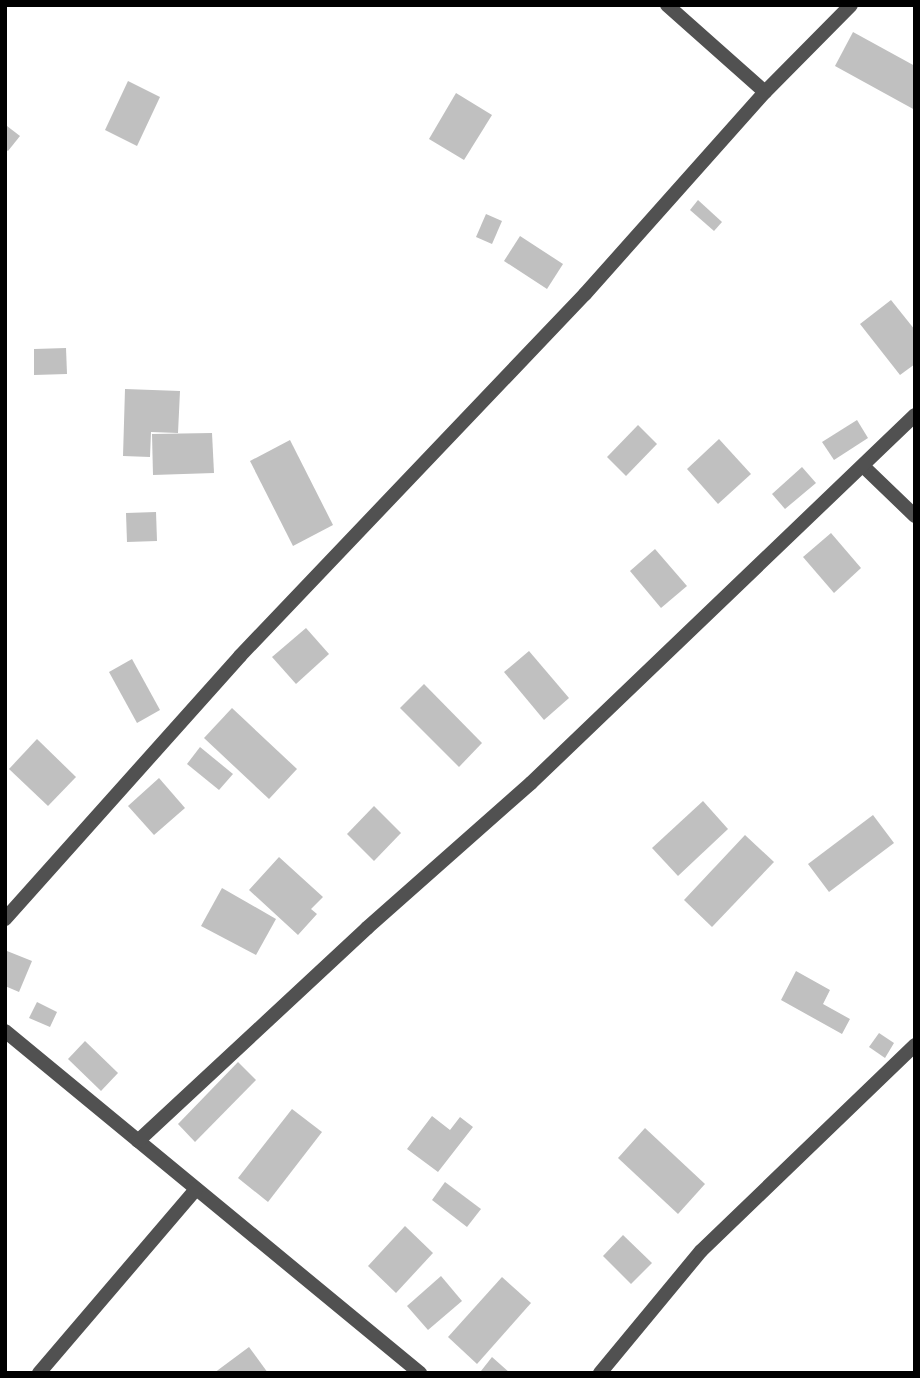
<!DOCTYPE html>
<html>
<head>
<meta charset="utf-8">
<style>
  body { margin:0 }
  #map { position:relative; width:920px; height:1378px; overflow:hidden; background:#fff; font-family:Karla,sans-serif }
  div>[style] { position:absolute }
  .building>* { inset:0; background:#c0c0c0 }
  .minor>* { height:14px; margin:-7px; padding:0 7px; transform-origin:7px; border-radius:7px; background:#515151 }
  span { translate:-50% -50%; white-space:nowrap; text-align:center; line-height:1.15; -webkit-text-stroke:6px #fff; paint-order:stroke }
  .frame { position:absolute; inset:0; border:7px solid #000; pointer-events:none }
</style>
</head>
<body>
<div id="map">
  <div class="building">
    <div style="clip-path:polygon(853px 32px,915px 66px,915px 110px,835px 66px)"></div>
    <div style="clip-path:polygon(128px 81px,160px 97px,137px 146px,105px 130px)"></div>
    <div style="clip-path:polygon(456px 93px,492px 115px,464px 160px,429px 139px)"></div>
    <div style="clip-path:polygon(7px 126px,20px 136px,8px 151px,5px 149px)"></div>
    <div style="clip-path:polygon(698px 200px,722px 222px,714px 231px,690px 210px)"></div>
    <div style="clip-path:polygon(486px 214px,502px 221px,492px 244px,476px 237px)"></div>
    <div style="clip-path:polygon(520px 236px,563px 264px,547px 289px,504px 261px)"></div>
    <div style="clip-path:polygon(891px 300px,915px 330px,915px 364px,900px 375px,860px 324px)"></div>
    <div style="clip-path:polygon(66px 348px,67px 374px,34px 375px,34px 349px)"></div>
    <div style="clip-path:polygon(125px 389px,180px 391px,178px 433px,151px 432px,150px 457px,123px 456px)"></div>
    <div style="clip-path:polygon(857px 420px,868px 438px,834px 460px,822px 442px)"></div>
    <div style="clip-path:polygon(638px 425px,657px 444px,626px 476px,607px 457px)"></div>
    <div style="clip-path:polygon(212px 433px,214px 473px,153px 475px,152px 434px)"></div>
    <div style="clip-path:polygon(719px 439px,751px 474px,718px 504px,687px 469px)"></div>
    <div style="clip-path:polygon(290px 440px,333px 525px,293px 546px,250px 461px)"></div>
    <div style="clip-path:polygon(802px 467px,816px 483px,785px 509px,772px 494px)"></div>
    <div style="clip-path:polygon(156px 512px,157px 541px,127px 542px,126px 513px)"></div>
    <div style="clip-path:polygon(831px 533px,861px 568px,834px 593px,803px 557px)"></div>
    <div style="clip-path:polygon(655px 549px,687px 586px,661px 608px,630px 571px)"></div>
    <div style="clip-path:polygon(306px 628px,329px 654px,296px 684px,272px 657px)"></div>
    <div style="clip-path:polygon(529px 651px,569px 698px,544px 720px,504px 672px)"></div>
    <div style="clip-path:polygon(132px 659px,160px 710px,137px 723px,109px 672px)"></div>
    <div style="clip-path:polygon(424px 684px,482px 743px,459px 767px,400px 708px)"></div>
    <div style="clip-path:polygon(232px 708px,297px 769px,269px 799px,204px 738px)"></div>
    <div style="clip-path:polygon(37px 739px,76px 777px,48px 806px,9px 769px)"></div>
    <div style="clip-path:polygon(200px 747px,233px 774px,219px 790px,187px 764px)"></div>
    <div style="clip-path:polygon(159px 778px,185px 808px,154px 835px,128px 806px)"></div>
    <div style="clip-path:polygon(703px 801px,728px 829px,678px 876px,652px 848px)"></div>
    <div style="clip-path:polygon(374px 806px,401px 833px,374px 861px,347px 834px)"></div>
    <div style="clip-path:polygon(873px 815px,894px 843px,829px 892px,808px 864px)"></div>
    <div style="clip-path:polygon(745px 835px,774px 862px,712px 927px,684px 900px)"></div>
    <div style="clip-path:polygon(279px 857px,323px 897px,311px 909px,317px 914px,298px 935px,249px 890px)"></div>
    <div style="clip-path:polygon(222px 888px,276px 919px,256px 955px,201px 926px)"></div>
    <div style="clip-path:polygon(7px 951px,32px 961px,19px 992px,5px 986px)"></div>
    <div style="clip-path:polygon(796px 971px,830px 990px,823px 1004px,850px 1019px,842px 1034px,781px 1000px)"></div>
    <div style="clip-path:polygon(37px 1002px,57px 1012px,50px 1027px,29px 1018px)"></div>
    <div style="clip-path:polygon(879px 1033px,894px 1043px,885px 1058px,869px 1047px)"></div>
    <div style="clip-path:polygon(85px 1041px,118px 1073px,101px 1091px,68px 1059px)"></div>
    <div style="clip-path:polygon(238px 1062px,256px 1080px,195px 1142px,178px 1124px)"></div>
    <div style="clip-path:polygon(292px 1109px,322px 1132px,268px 1202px,238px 1178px)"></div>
    <div style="clip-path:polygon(432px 1116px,450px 1130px,460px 1117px,473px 1127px,438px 1172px,407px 1149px)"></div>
    <div style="clip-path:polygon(645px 1128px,705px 1184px,678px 1214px,618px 1158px)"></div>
    <div style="clip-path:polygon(445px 1182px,481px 1209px,467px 1227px,432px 1200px)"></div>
    <div style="clip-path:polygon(405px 1226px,433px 1253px,396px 1293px,368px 1266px)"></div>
    <div style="clip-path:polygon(623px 1235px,652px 1263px,631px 1284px,603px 1256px)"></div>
    <div style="clip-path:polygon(441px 1276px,462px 1301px,428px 1330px,407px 1306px)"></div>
    <div style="clip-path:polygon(502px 1277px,531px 1303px,477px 1364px,448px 1337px)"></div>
    <div style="clip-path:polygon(249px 1347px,268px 1373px,214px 1373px)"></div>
    <div style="clip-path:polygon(492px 1357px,510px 1373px,481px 1371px)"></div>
  </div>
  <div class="minor">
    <div style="left:667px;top:5px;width:131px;rotate:41.6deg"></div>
    <div style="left:863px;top:466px;width:72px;rotate:43.9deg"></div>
    <div style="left:5px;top:919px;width:353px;rotate:-48.2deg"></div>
    <div style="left:240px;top:656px;width:500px;rotate:-46.38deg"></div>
    <div style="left:585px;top:294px;width:271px;rotate:-48.3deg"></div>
    <div style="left:765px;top:92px;width:122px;rotate:-45.3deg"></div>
    <div style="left:5px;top:1031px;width:538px;rotate:39.49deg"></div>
    <div style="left:138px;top:1141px;width:313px;rotate:-42.9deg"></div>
    <div style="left:367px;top:928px;width:219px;rotate:-41.5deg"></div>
    <div style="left:531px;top:783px;width:532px;rotate:-43.78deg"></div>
    <div style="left:39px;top:1373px;width:242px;rotate:-49.5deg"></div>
    <div style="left:600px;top:1373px;width:158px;rotate:-50.4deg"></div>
    <div style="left:701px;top:1251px;width:297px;rotate:-43.9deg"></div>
  </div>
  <div class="frame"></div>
</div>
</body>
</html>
